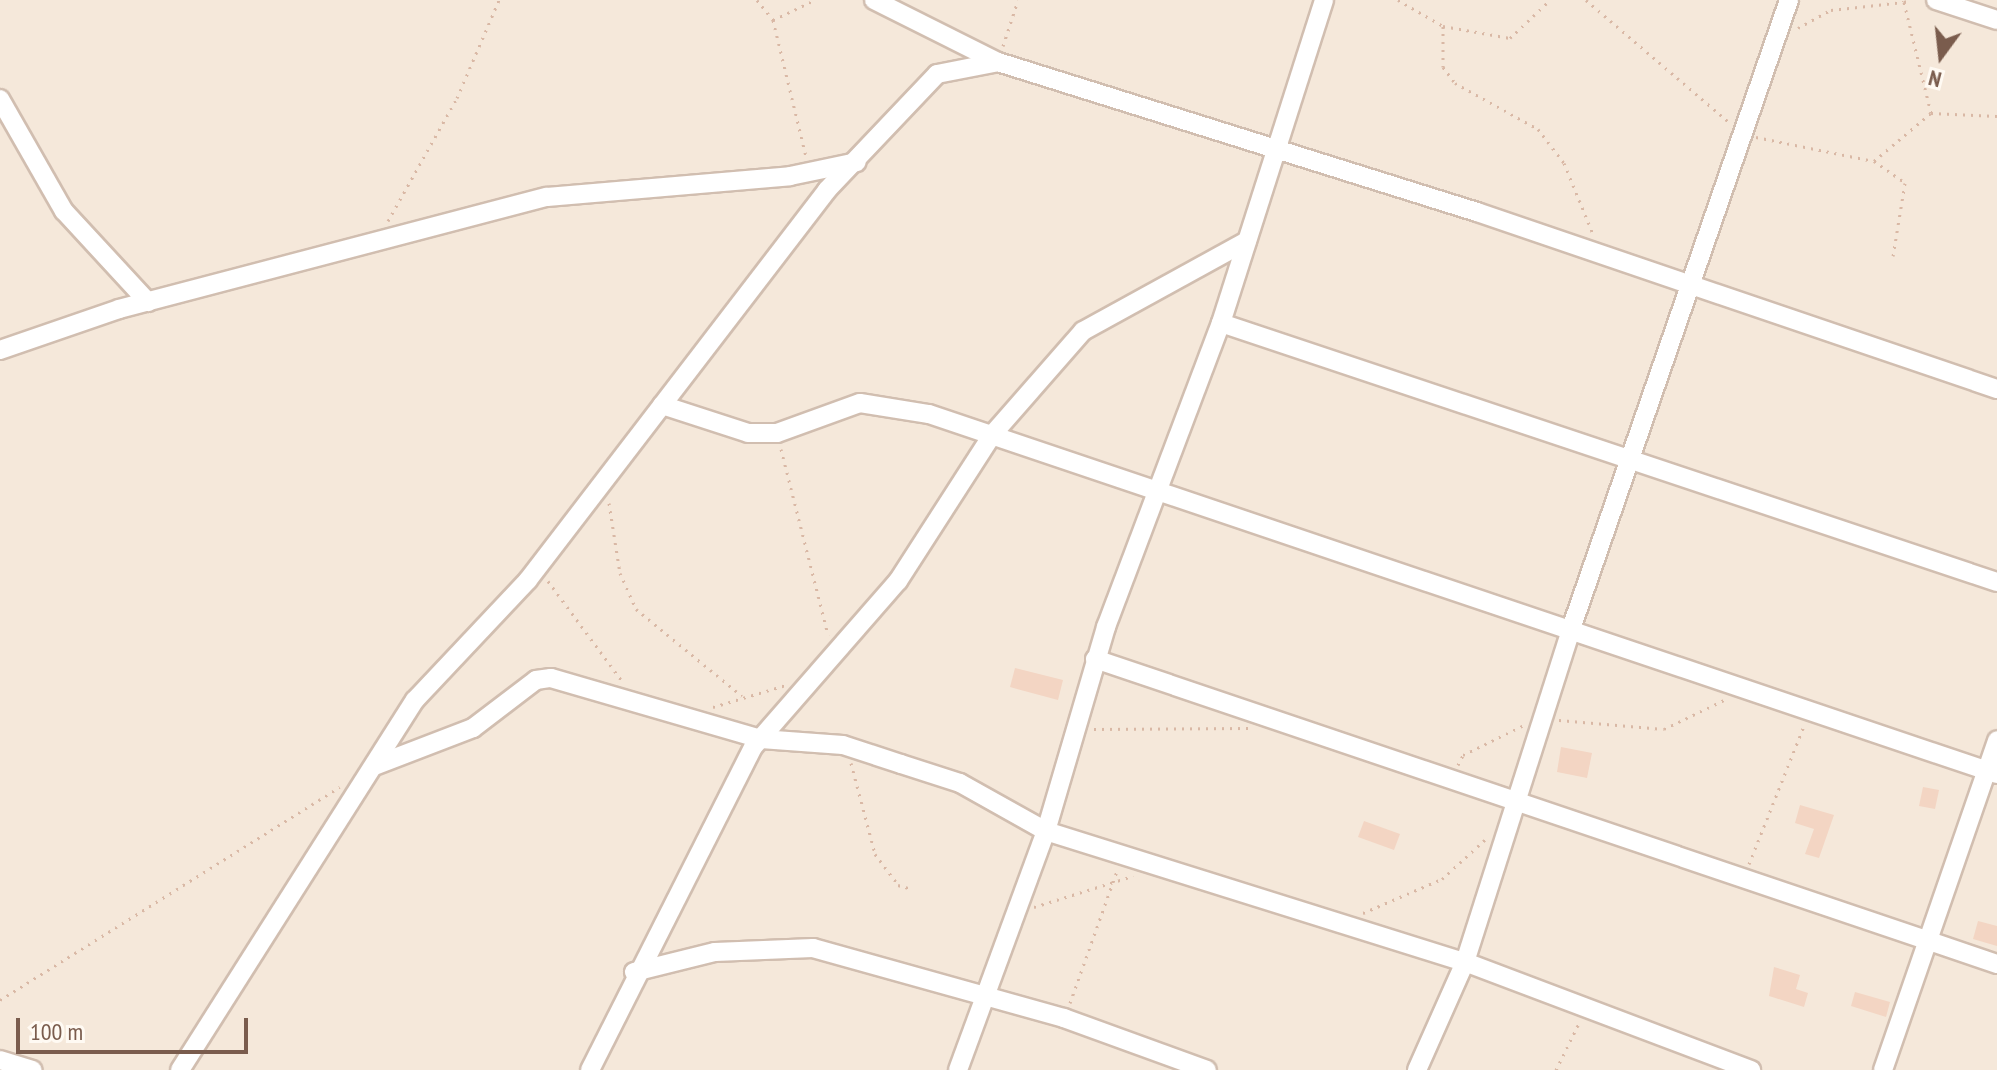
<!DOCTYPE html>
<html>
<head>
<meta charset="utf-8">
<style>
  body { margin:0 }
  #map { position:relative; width:1997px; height:1070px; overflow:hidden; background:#fdf6ec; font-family:"PT Sans Narrow",sans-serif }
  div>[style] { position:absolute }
  .residential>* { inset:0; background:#f5e8da }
  .building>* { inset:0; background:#f3d5c3 }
  .path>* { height:3px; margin-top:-1.5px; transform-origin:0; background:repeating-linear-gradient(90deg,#d9b8a5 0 2px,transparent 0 8px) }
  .roads { filter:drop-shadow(2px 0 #d1beb0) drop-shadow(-2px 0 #d1beb0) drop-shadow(0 2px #d1beb0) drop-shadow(0 -2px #d1beb0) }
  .street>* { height:18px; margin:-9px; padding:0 9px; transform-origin:9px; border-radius:9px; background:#fff }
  span { translate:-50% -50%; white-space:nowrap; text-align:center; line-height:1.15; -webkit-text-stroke:7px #fffaf3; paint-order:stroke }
  .north { position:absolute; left:1901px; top:16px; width:80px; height:80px; -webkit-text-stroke:6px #fffaf3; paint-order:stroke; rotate:195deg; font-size:22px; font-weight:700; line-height:32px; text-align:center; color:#7a5c4d }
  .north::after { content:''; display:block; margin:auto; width:28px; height:36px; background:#7a5c4d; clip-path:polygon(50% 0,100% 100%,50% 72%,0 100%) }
  .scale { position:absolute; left:16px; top:1018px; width:232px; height:36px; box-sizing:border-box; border:4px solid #7a5c4d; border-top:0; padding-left:10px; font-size:24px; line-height:28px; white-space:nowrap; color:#7a5c4d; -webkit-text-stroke:6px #fffaf3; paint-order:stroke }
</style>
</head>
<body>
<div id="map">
  <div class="residential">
    <div style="clip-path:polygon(0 0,1997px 0,1997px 1070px,0 1070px)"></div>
  </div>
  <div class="building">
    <div style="clip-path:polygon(1015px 668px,1063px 680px,1058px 700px,1010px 687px)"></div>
    <div style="clip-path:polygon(1561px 747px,1592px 753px,1587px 778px,1557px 772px)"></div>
    <div style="clip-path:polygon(1923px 787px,1939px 790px,1935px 809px,1919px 806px)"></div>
    <div style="clip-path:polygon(1800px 805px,1834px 815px,1819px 858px,1805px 854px,1814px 829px,1795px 823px)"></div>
    <div style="clip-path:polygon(1364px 821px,1400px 834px,1394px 850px,1358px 837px)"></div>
    <div style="clip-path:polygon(1978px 921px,1997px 926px,1997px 946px,1973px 939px)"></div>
    <div style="clip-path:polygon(1774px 967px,1800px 975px,1796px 989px,1808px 993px,1804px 1007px,1769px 996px)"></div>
    <div style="clip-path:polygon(1855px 992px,1890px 1002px,1886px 1017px,1851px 1006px)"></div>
  </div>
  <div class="path">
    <div style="left:757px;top:0;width:26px;rotate:51deg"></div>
    <div style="left:773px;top:20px;width:140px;rotate:76.4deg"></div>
    <div style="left:1398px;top:0;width:52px;rotate:30deg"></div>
    <div style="left:1443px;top:26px;width:68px;rotate:10.2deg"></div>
    <div style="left:1510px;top:38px;width:55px;rotate:-43.5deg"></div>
    <div style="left:1586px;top:0;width:188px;rotate:40.5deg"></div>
    <div style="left:773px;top:20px;width:47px;rotate:-25.5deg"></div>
    <div style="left:1443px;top:26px;width:41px;rotate:90deg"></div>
    <div style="left:1443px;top:67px;width:20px;rotate:53deg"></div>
    <div style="left:1455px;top:83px;width:95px;rotate:29deg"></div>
    <div style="left:1538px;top:129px;width:43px;rotate:52.6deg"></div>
    <div style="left:1564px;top:163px;width:77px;rotate:67.8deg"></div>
    <div style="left:1798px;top:28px;width:38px;rotate:-29deg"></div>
    <div style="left:1831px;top:10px;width:73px;rotate:-6.3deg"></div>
    <div style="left:1003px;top:46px;width:48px;rotate:-71.9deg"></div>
    <div style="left:1931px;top:113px;width:66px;rotate:2.6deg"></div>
    <div style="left:1756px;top:137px;width:120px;rotate:11.5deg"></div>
    <div style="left:1874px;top:161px;width:38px;rotate:35deg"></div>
    <div style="left:1905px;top:183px;width:74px;rotate:99.3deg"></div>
    <div style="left:1874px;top:161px;width:75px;rotate:-40.1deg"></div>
    <div style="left:1931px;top:113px;width:114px;rotate:-103.7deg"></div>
    <div style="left:1904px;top:2px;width:7px;rotate:-16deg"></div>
    <div style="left:388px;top:221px;width:141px;rotate:-60.7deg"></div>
    <div style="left:457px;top:98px;width:107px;rotate:-66.8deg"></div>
    <div style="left:781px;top:449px;width:192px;rotate:75.8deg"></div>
    <div style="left:609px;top:503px;width:71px;rotate:81.1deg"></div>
    <div style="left:620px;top:573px;width:39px;rotate:66deg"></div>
    <div style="left:636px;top:609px;width:137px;rotate:39.4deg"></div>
    <div style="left:548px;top:581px;width:124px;rotate:53.5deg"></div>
    <div style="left:713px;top:707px;width:76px;rotate:-16.8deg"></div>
    <div style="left:1559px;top:720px;width:105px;rotate:4.9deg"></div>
    <div style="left:1664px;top:729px;width:67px;rotate:-25.8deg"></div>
    <div style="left:1094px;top:729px;width:155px;rotate:-0.4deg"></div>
    <div style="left:851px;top:763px;width:94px;rotate:75.2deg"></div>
    <div style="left:875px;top:854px;width:39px;rotate:53deg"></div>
    <div style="left:898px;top:885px;width:15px;rotate:16deg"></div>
    <div style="left:1458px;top:765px;width:11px;rotate:-63deg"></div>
    <div style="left:1463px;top:755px;width:68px;rotate:-26.2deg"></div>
    <div style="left:1749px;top:864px;width:149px;rotate:-68.3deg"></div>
    <div style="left:1034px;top:907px;width:104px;rotate:-17.4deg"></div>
    <div style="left:1363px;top:913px;width:86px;rotate:-23.3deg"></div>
    <div style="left:1442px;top:879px;width:62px;rotate:-42.4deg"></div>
    <div style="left:0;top:1000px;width:401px;rotate:-32.1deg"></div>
    <div style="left:1070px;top:1003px;width:140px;rotate:-70.4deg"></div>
    <div style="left:1556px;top:1070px;width:52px;rotate:-63.9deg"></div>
  </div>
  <div class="roads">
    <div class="street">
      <div style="left:874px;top:0;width:139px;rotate:26.6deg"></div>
      <div style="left:998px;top:62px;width:502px;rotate:17.39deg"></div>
      <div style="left:1477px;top:212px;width:549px;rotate:18.8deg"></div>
      <div style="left:1936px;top:0;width:64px;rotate:18.2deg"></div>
      <div style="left:0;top:99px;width:129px;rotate:60.3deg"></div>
      <div style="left:64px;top:211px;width:124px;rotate:47.3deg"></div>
      <div style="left:1221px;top:323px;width:818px;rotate:18.46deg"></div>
      <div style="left:0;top:350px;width:126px;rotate:-19deg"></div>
      <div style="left:119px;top:309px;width:442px;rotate:-14.7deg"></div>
      <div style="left:547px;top:197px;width:244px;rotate:-4.9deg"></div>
      <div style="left:790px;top:176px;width:68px;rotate:-11.8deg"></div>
      <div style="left:662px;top:405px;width:90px;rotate:18deg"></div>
      <div style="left:748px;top:433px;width:29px"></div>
      <div style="left:777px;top:433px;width:88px;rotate:-19.9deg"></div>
      <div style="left:860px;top:403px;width:70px;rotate:9.1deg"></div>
      <div style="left:929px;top:414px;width:1127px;rotate:18.63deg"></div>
      <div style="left:1095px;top:659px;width:952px;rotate:18.68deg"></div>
      <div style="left:374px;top:766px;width:106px;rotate:-21deg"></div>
      <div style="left:473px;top:728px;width:79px;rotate:-37.3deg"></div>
      <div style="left:536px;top:680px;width:15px;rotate:-8deg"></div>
      <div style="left:551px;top:678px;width:219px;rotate:16.2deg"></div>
      <div style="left:761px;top:739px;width:82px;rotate:4.2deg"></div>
      <div style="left:843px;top:745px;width:61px;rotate:18.1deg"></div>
      <div style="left:901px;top:764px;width:62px;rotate:17.9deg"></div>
      <div style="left:960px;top:783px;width:98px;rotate:29.2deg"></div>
      <div style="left:1046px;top:831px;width:439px;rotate:17.4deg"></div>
      <div style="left:1465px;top:962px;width:306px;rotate:20.7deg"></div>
      <div style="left:634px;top:972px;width:83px;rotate:-13.9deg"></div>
      <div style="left:715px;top:952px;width:98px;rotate:-2.3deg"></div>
      <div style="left:813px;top:948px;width:261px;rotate:15.6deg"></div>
      <div style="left:1064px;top:1018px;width:152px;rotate:20deg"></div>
      <div style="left:0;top:1060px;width:34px;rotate:17deg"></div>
      <div style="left:180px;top:1070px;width:438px;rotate:-57.6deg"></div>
      <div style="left:415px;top:700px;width:165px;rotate:-46.7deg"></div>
      <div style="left:528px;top:580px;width:491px;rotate:-52.5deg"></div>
      <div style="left:827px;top:190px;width:160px;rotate:-46.5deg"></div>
      <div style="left:937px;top:74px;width:62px;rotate:-11.1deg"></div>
      <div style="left:590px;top:1070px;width:363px;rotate:-63.2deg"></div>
      <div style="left:754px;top:746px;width:219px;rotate:-48.9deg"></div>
      <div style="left:898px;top:581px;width:174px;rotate:-57.2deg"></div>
      <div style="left:992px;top:435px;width:138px;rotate:-48.8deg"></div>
      <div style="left:1083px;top:331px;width:187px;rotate:-28.8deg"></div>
      <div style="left:958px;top:1070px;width:255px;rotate:-69.8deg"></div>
      <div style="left:1046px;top:831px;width:213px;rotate:-73.6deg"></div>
      <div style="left:1106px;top:627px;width:325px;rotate:-69.3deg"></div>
      <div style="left:1221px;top:323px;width:339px;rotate:-72.3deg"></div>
      <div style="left:1417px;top:1070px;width:118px;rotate:-66deg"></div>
      <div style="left:1465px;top:962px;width:353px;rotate:-72.3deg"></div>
      <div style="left:1572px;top:626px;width:663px;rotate:-70.88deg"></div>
      <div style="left:1883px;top:1070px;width:349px;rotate:-70.9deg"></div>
    </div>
  </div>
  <div class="north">N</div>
  <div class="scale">100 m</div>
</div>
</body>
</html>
